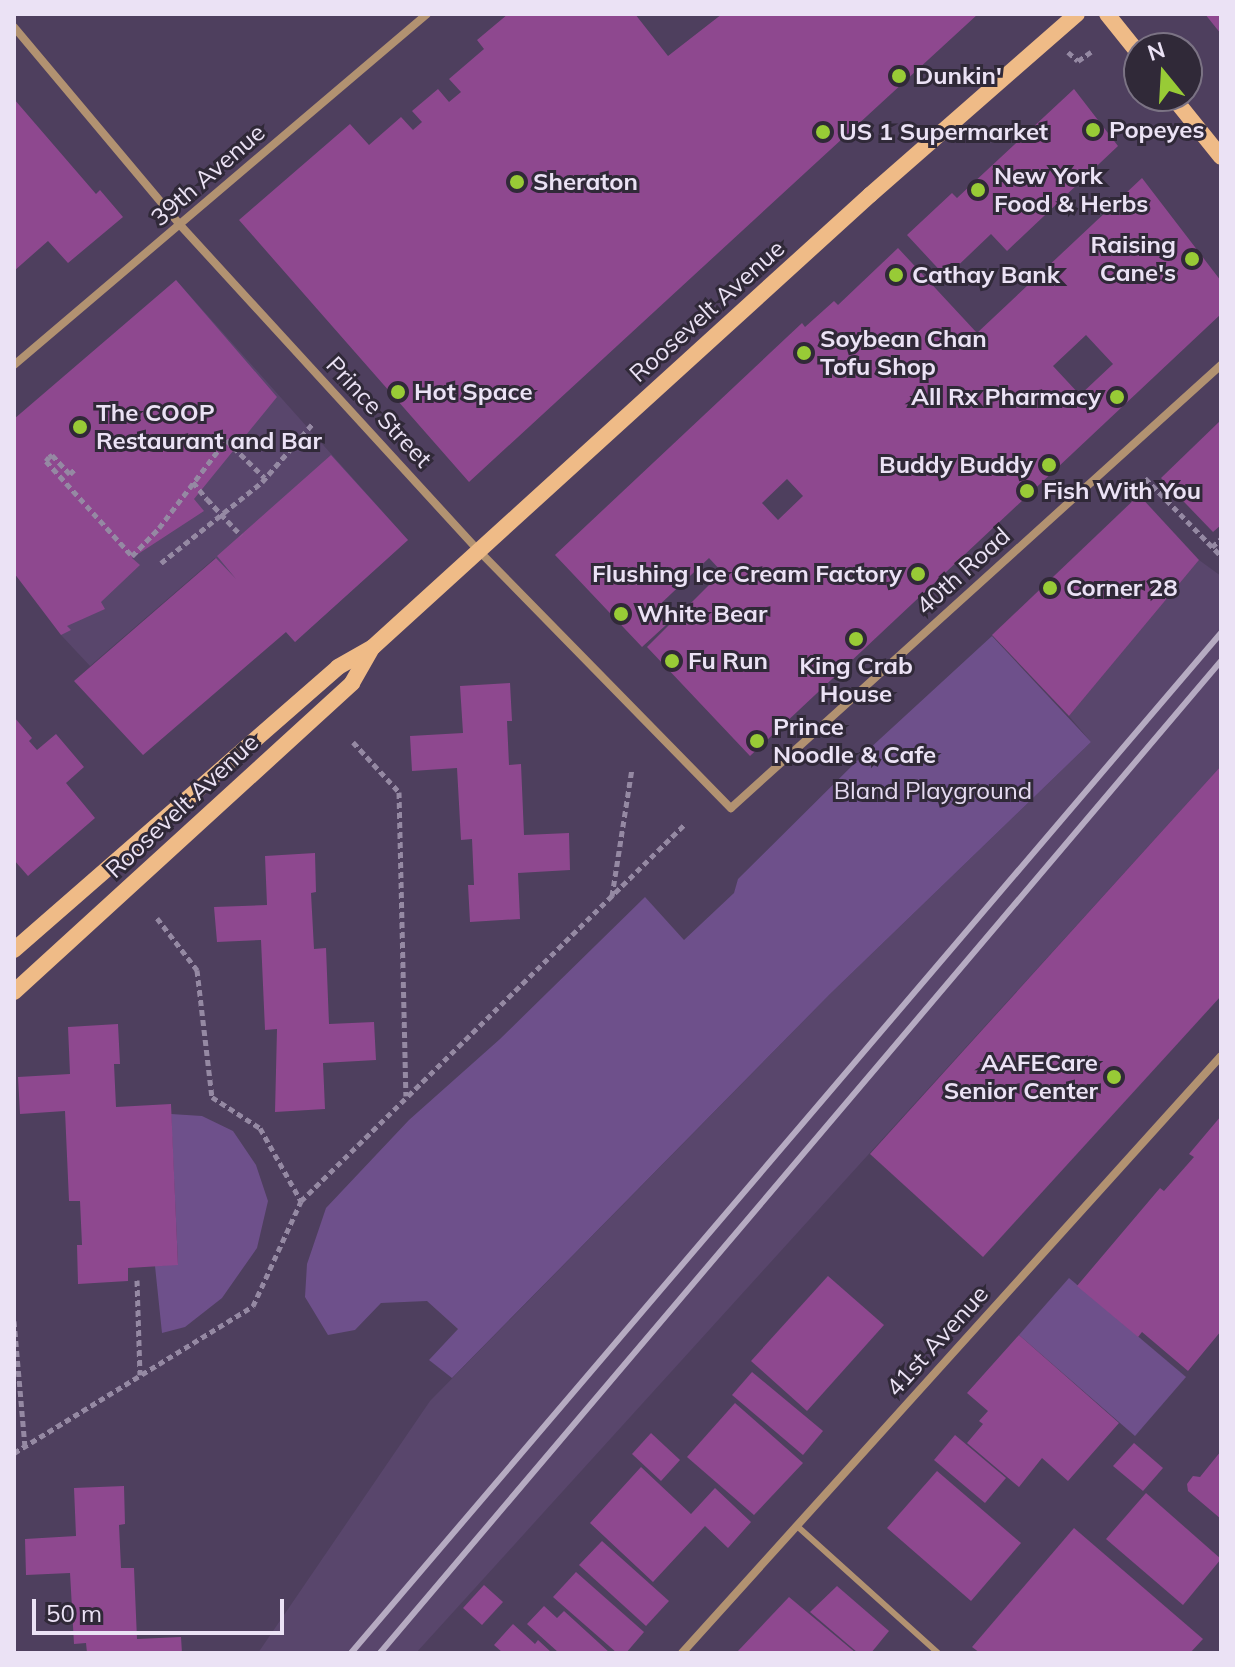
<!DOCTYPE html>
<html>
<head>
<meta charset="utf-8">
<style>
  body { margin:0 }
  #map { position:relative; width:1235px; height:1667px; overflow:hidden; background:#4e3f5e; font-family:Mulish,sans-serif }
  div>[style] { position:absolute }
  .built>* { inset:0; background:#59466c }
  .green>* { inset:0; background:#6e508b }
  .building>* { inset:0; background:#8e488f }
  .path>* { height:5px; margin-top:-2.5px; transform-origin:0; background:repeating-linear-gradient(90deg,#9589a3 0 6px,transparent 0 10px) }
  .service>* { height:6px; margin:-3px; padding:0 3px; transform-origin:3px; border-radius:3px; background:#b29271 }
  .minor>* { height:8px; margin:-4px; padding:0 4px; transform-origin:4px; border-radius:4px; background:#b29271 }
  .secondary>* { height:16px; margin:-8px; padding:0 8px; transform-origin:8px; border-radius:8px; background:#efbb87 }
  .rail>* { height:6px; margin:-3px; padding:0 3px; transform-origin:3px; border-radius:3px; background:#b6abc2 }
  .path-bridge>* { height:5px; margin-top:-2.5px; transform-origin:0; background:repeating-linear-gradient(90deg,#9589a3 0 6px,transparent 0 10px) }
  .dots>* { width:22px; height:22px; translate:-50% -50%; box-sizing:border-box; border:4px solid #302938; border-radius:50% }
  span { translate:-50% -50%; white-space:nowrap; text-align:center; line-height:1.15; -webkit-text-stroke:6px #302938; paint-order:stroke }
  .poi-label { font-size:24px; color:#ebe2f5; font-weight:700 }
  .left { translate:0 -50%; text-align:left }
  .right { translate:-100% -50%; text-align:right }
  .street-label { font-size:24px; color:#ebe2f5 }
  .park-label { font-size:24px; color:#e6dbf2 }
  .frame { position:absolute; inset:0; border:16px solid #ebe2f5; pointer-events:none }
  .north { position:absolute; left:1123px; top:32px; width:80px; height:80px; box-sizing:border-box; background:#302938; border:2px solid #7b7384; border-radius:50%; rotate:342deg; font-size:22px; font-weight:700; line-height:32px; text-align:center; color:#ebe2f5 }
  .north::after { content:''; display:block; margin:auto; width:28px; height:36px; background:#98cb36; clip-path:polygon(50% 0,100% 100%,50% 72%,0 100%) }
  .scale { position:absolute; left:32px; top:1599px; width:252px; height:36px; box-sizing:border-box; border:4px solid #ebe2f5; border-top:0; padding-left:10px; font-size:24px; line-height:28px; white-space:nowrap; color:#ebe2f5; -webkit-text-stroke:6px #302938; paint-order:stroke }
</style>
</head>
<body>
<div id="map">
  <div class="built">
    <div style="clip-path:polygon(176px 280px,408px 540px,295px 642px,215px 558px,90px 666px,61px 635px)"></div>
    <div style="clip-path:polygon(1199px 560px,1221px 576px,1221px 766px,416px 1653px,258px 1653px,430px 1401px,830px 994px,1091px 742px,1069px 716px)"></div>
  </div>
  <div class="green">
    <div style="clip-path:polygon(992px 636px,1091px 742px,830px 994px,452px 1378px,429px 1360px,458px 1329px,427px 1301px,381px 1303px,355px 1330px,328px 1335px,305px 1297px,307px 1264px,326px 1208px,409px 1120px,500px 1039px,645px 897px,684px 940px,734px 893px,738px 879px,868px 750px)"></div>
    <div style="clip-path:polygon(171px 1114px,202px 1116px,233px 1131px,256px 1165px,268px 1201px,257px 1248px,222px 1298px,185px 1327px,162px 1333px,155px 1266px,178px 1264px)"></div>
    <div style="clip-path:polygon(1069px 1278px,1186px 1377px,1135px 1436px,1019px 1335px)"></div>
  </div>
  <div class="building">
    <div style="clip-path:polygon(508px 14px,635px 14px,668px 56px,722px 14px,978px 14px,469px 482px,239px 220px,350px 124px,369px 145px,401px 117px,413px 130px,422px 122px,412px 111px,438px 89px,449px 102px,461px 92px,449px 79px,484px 49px,477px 40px)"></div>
    <div style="clip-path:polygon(1205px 14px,1221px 14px,1221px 34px)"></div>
    <div style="clip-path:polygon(1074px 89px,1118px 146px,1007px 251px,991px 234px,946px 277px,907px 235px,952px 193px,957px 198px)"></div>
    <div style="clip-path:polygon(14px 99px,96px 194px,100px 190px,123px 217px,68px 263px,48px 241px,14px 271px)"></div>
    <div style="clip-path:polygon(evenodd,1142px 178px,1221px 281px,1221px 314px,750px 756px,647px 647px,722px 572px,709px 558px,653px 611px,666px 625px,642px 647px,555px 555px,802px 323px,805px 327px,834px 301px,838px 305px,898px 248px,977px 333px,1142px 178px,1086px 335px,1113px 364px,1080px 395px,1053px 366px,1086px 335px,1142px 178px,787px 479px,803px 496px,778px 520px,762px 503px,787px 479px)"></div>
    <div style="clip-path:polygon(176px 280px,277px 397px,194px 499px,204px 511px,132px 558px,140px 565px,101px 602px,105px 609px,67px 626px,71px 630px,61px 635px,14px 573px,14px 419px)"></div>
    <div style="clip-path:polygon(1221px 420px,1221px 525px,1213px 532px,1161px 478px)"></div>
    <div style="clip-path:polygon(331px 455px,408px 540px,295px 642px,286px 632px,143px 755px,74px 681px,216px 558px,236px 579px,217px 556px)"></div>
    <div style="clip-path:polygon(1139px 495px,1199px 560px,1069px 716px,992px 635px)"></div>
    <div style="clip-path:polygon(510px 683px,512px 721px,507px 721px,509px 765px,521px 764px,524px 835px,569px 833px,570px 870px,518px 873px,520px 919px,470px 922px,468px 885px,474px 885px,472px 839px,461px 840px,457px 768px,412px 771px,410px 736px,463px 733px,460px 686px)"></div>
    <div style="clip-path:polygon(14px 717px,32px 738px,29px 741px,37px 750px,56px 734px,84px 767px,66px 783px,95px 818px,28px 876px,14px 860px)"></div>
    <div style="clip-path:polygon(1221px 766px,1221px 996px,983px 1257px,870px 1154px)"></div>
    <div style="clip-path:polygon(315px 853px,316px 892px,311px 893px,314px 949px,326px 948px,329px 1024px,374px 1022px,376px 1060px,323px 1063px,325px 1109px,275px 1112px,277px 1029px,265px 1030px,261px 940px,217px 942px,214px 907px,267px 905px,265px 856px)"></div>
    <div style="clip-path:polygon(118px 1024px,120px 1064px,114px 1064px,116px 1107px,171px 1104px,178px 1265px,128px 1268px,128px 1281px,78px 1284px,77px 1245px,82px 1245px,80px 1201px,69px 1201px,65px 1111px,20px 1114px,18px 1077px,70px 1074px,68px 1027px)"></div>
    <div style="clip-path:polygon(1221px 1116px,1221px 1331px,1188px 1371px,1142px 1332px,1138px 1337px,1077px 1286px,1160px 1188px,1164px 1191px,1194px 1157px,1189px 1154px)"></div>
    <div style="clip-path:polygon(828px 1276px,884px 1325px,807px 1411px,751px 1361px)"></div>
    <div style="clip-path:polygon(1019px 1335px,1119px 1423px,1068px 1481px,1042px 1458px,1019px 1487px,967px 1443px,983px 1424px,979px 1421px,988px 1411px,967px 1393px)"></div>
    <div style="clip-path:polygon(752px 1372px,823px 1431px,803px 1455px,732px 1395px)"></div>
    <div style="clip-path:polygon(735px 1403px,803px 1463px,754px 1515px,687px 1457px)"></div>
    <div style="clip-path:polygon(651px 1433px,680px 1460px,661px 1481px,632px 1454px)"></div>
    <div style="clip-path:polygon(955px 1435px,1006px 1478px,985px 1503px,934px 1460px)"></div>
    <div style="clip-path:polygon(1134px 1443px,1163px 1468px,1143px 1491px,1113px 1466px)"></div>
    <div style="clip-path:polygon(1221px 1451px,1221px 1519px,1188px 1491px,1187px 1484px,1193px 1476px,1200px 1477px)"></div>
    <div style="clip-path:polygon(641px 1467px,691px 1514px,715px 1488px,751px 1522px,728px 1548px,705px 1526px,653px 1582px,590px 1523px)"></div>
    <div style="clip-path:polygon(937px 1471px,1021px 1543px,971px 1601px,887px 1528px)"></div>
    <div style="clip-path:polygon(124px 1486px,125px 1524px,119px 1525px,121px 1568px,134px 1568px,137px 1639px,181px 1637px,182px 1653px,87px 1653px,86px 1643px,74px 1644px,70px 1573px,26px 1575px,25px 1539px,76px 1536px,74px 1488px)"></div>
    <div style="clip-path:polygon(1146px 1493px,1221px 1559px,1183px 1605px,1106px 1539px)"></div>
    <div style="clip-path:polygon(1074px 1528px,1203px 1639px,1190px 1653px,980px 1653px,972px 1647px)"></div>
    <div style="clip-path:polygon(602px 1541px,669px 1601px,646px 1626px,579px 1565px)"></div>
    <div style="clip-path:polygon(576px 1572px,644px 1632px,626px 1653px,617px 1653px,553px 1597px)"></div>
    <div style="clip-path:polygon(484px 1585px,503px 1602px,482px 1625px,463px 1608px)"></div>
    <div style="clip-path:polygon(837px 1586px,889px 1631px,871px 1653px,858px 1653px,810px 1612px)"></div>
    <div style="clip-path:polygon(789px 1597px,856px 1653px,738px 1651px)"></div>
    <div style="clip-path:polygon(544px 1606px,557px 1618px,564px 1611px,610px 1653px,559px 1653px,527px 1624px)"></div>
    <div style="clip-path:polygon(513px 1624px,535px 1644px,538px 1640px,552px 1653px,503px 1653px,494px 1645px)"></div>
  </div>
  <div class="path">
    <div style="left:1068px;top:52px;width:13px;rotate:42deg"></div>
    <div style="left:1078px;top:61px;width:16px;rotate:-35deg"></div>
    <div style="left:49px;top:457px;width:5px;rotate:127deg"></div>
    <div style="left:46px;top:461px;width:128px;rotate:47.8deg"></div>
    <div style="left:132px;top:556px;width:39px;rotate:-46deg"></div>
    <div style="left:159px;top:528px;width:111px;rotate:-52.7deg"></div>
    <div style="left:226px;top:440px;width:54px;rotate:44.3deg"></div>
    <div style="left:49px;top:457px;width:4px;rotate:-34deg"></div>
    <div style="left:52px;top:455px;width:26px;rotate:47deg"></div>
    <div style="left:70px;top:474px;width:7px;rotate:-45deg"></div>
    <div style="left:1145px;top:478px;width:109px;rotate:45.7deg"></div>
    <div style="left:193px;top:482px;width:22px;rotate:51deg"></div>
    <div style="left:234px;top:528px;width:10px;rotate:45deg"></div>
    <div style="left:1212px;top:547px;width:12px;rotate:-42deg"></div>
    <div style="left:161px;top:563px;width:129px;rotate:-38.7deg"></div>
    <div style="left:262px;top:482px;width:79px;rotate:-49.1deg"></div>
    <div style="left:353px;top:742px;width:68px;rotate:47.4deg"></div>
    <div style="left:399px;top:792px;width:304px;rotate:88.7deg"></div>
    <div style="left:612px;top:896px;width:129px;rotate:-81.1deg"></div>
    <div style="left:157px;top:918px;width:66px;rotate:52.4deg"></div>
    <div style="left:197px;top:970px;width:128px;rotate:83.3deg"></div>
    <div style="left:212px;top:1097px;width:57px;rotate:32.9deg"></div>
    <div style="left:260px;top:1128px;width:84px;rotate:60.7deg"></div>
    <div style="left:137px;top:1280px;width:95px;rotate:88.2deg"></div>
    <div style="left:14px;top:1321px;width:126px;rotate:85deg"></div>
    <div style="left:14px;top:1453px;width:281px;rotate:-31.6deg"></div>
    <div style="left:253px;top:1306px;width:115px;rotate:-65.4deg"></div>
    <div style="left:301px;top:1201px;width:537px;rotate:-44.47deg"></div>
  </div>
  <div class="service">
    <div style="left:797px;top:1526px;width:190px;rotate:42deg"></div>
  </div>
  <div class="minor">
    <div style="left:14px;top:27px;width:260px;rotate:50deg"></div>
    <div style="left:181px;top:226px;width:441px;rotate:47.5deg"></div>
    <div style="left:479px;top:551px;width:360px;rotate:45.6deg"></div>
    <div style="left:731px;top:808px;width:661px;rotate:-42.12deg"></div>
    <div style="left:14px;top:365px;width:542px;rotate:-40.36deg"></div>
    <div style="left:682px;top:1653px;width:804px;rotate:-47.92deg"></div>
  </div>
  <div class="secondary">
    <div style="left:1107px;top:14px;width:51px;rotate:51.3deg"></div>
    <div style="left:1172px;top:96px;width:78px;rotate:51.2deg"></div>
    <div style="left:14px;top:950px;width:430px;rotate:-41.1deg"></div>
    <div style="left:338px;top:667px;width:40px;rotate:-29.7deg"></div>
    <div style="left:373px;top:647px;width:672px;rotate:-42.29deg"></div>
    <div style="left:870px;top:195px;width:275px;rotate:-41.2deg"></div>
    <div style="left:14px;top:992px;width:458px;rotate:-42.4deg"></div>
    <div style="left:352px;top:683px;width:40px;rotate:-60.3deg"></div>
  </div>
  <div class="rail">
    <div style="left:351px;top:1653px;width:1341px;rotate:-49.54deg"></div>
    <div style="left:380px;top:1653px;width:1301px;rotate:-49.71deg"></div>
  </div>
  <div class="path-bridge">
    <div style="left:207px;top:499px;width:40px;rotate:47deg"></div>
  </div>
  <div class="dots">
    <div style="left:899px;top:76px;background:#98cb36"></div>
    <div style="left:1093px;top:130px;background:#98cb36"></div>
    <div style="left:823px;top:132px;background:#98cb36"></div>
    <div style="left:517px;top:182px;background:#98cb36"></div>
    <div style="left:978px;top:190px;background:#98cb36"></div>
    <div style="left:1192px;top:259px;background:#98cb36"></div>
    <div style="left:896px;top:275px;background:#98cb36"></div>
    <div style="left:804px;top:353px;background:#98cb36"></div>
    <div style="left:398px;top:392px;background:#98cb36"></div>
    <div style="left:1117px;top:397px;background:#98cb36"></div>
    <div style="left:80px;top:427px;background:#98cb36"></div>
    <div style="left:1049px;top:465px;background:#98cb36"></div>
    <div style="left:1027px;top:491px;background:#98cb36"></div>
    <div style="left:918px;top:574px;background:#98cb36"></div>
    <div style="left:1050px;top:588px;background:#98cb36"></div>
    <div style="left:621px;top:614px;background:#98cb36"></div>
    <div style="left:856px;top:639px;background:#98cb36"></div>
    <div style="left:672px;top:661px;background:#98cb36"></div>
    <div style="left:757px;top:741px;background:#98cb36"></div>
    <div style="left:1114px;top:1077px;background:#98cb36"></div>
  </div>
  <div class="poi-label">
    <span class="left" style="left:915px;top:76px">Dunkin'</span>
    <span class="left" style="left:1109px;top:130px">Popeyes</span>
    <span class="left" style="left:839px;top:132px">US 1 Supermarket</span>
    <span class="left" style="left:994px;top:190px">New York<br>Food &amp; Herbs</span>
    <span class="left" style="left:533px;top:182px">Sheraton</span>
    <span class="right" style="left:1176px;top:259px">Raising<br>Cane's</span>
    <span class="left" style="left:912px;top:275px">Cathay Bank</span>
    <span class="left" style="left:820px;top:353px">Soybean Chan<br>Tofu Shop</span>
    <span class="left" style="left:414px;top:392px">Hot Space</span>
    <span class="right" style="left:1101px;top:397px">All Rx Pharmacy</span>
    <span class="left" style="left:96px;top:427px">The COOP<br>Restaurant and Bar</span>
    <span class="right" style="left:1033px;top:465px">Buddy Buddy</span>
    <span class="left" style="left:1043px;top:491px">Fish With You</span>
    <span class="right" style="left:902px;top:574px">Flushing Ice Cream Factory</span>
    <span class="left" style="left:1066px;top:588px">Corner 28</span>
    <span class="left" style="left:637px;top:614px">White Bear</span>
    <span class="left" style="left:688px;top:661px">Fu Run</span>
    <span style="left:856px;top:680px">King Crab<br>House</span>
    <span class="left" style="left:773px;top:741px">Prince<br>Noodle &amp; Cafe</span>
    <span class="right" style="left:1098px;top:1077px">AAFECare<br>Senior Center</span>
  </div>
  <div class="street-label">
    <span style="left:208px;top:175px;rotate:-41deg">39th Avenue</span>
    <span style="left:707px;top:311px;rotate:-42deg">Roosevelt Avenue</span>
    <span style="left:379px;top:412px;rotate:47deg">Prince Street</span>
    <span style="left:963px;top:571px;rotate:-42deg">40th Road</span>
    <span style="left:182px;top:806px;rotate:-43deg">Roosevelt Avenue</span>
    <span style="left:937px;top:1341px;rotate:-48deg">41st Avenue</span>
  </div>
  <div class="park-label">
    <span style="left:933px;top:791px">Bland Playground</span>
  </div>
  <div class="frame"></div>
  <div class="north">N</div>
  <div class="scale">50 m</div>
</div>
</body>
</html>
